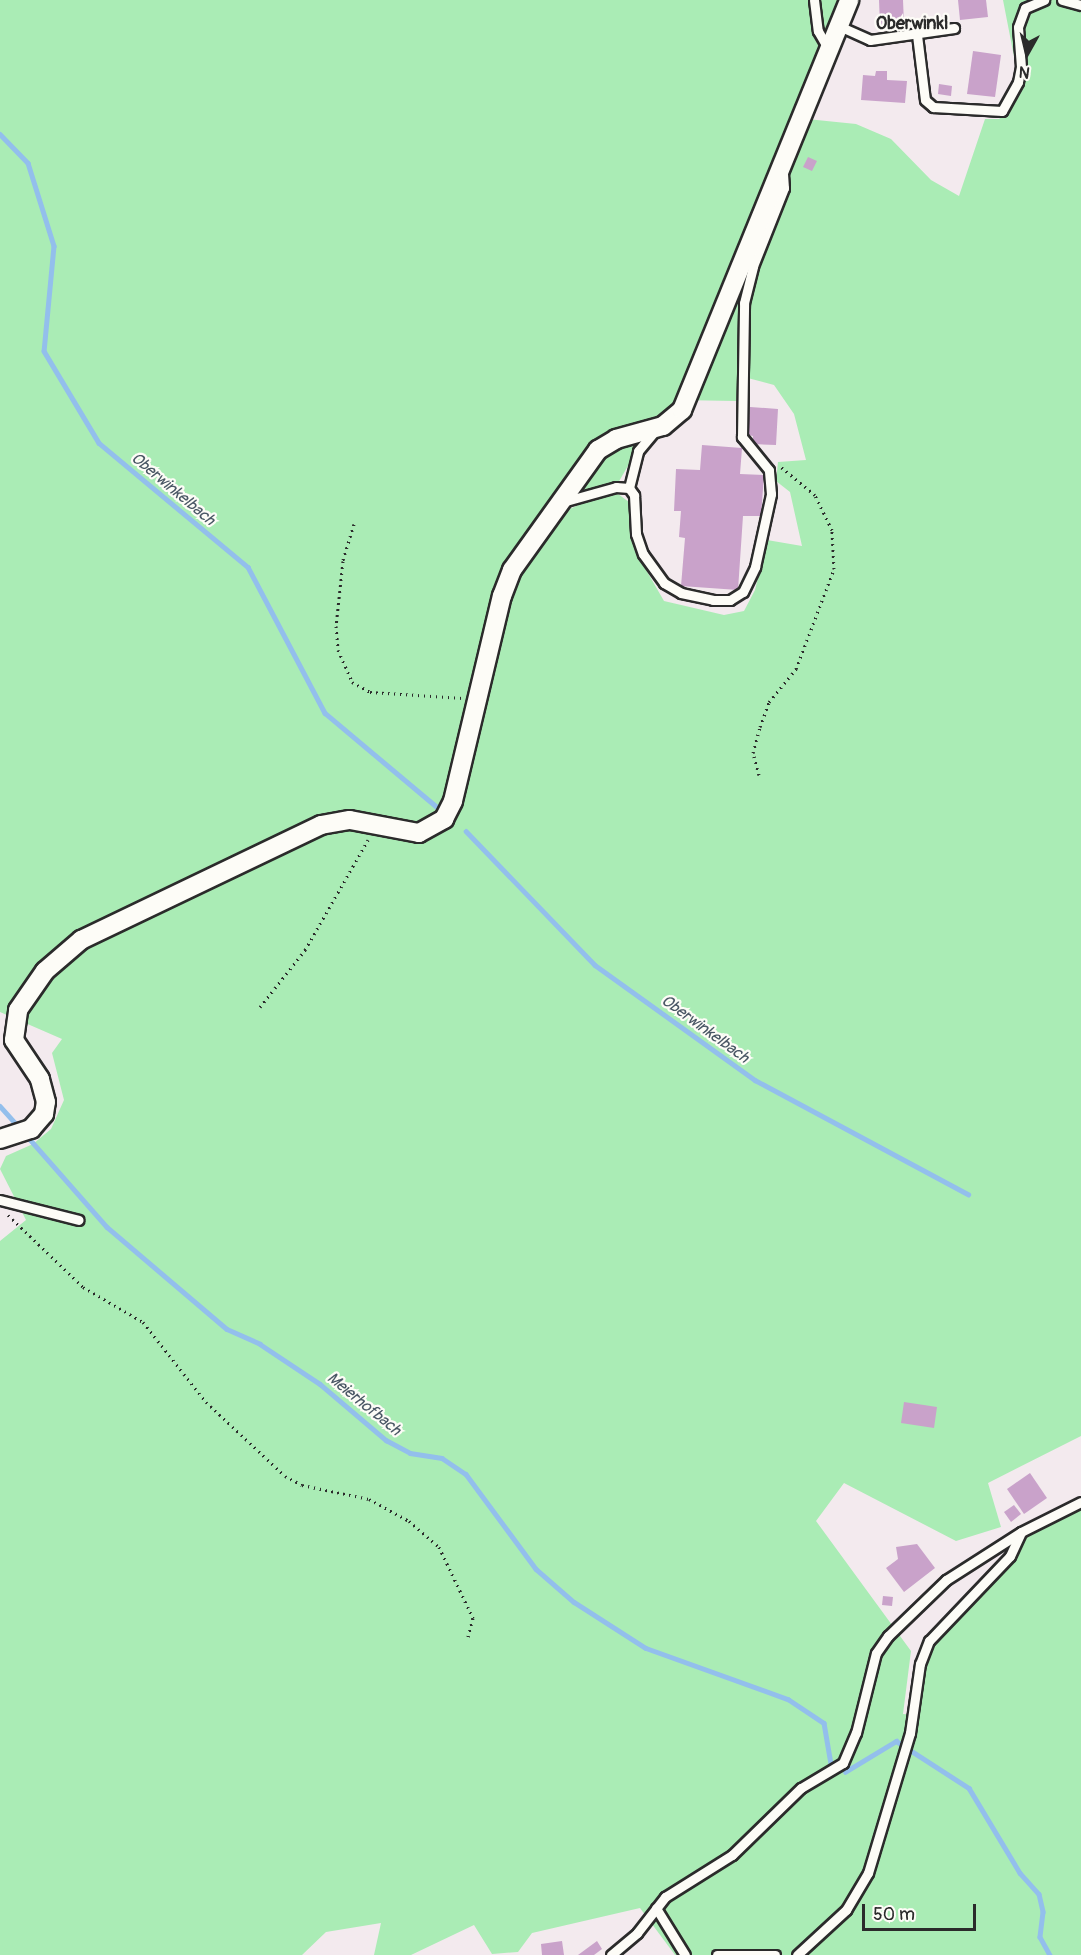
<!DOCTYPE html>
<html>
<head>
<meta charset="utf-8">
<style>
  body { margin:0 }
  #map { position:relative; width:1081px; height:1955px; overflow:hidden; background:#f3eaee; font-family:Pangolin,sans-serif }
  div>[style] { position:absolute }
  .green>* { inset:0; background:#aaecb5 }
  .stream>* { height:4.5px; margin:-2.25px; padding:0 2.25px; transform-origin:2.25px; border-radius:2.25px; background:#93bfec }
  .building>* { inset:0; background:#c9a2ca }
  .path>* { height:3px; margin-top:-1.5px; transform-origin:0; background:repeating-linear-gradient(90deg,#2b2b2b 0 1.5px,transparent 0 6px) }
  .roads { filter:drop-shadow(2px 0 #2b2b2b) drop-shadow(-2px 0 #2b2b2b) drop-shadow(0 2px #2b2b2b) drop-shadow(0 -2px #2b2b2b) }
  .service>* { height:9px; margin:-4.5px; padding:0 4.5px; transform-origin:4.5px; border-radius:4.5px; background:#fdfcf7 }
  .minor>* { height:18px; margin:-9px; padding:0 9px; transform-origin:9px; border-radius:9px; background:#fdfcf7 }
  span { translate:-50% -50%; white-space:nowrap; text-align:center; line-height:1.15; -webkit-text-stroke:4.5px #fdfcf7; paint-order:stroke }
  .water-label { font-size:16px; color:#4a5765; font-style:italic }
  .quarter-label { font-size:18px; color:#2b2b2b; font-weight:700 }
  .north { position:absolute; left:997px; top:24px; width:60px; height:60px; -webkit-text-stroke:4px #fdfcf7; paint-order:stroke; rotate:188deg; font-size:16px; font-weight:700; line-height:24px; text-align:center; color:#2b2b2b }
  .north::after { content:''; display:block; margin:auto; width:21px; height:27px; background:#2b2b2b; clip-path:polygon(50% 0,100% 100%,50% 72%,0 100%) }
  .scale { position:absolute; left:862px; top:1904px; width:114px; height:27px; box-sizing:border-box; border:3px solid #2b2b2b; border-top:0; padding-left:8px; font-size:18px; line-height:21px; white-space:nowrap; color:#2b2b2b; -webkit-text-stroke:4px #fdfcf7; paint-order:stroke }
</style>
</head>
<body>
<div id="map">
  <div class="green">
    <div style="clip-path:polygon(evenodd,0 0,841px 0,797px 118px,856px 124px,891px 139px,931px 180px,959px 196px,985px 119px,999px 119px,1012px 107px,1024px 82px,1016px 67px,1003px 0,1081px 0,1081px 1436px,988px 1483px,1001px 1527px,956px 1541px,844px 1483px,816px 1521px,911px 1651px,903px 1714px,916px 1715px,922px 1670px,936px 1639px,1011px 1559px,1028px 1532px,1081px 1508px,1081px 1955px,675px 1955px,640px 1908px,532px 1933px,518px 1952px,492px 1954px,474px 1925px,411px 1955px,374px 1955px,381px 1923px,326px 1932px,302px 1955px,0 1955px,0 1241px,26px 1220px,0 1169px,6px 1156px,33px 1144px,51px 1129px,64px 1100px,52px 1053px,62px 1039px,0 1012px,0 0,740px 376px,774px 385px,794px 414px,806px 460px,778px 462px,776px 481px,790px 492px,802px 546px,767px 540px,755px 590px,744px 611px,724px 615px,664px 601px,634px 549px,629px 502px,618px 494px,590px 500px,558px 514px,585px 455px,606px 433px,660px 420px,678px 400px,736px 401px,740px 376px)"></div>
    <div style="clip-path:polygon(643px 440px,618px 483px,573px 492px,601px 455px,619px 445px)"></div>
  </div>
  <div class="stream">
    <div style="left:0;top:134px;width:40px;rotate:46deg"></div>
    <div style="left:28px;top:163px;width:87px;rotate:72.6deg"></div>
    <div style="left:54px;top:246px;width:105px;rotate:95.4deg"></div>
    <div style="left:44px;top:351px;width:107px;rotate:59.1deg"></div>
    <div style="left:99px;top:443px;width:194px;rotate:39.8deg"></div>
    <div style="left:248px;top:567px;width:165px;rotate:62.2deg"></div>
    <div style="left:325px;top:713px;width:154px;rotate:40deg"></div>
    <div style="left:466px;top:831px;width:186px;rotate:46.1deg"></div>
    <div style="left:595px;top:965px;width:197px;rotate:35.7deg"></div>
    <div style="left:755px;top:1080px;width:242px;rotate:28.2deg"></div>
    <div style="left:0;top:1106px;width:28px;rotate:48deg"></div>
    <div style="left:27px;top:1136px;width:121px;rotate:48.7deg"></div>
    <div style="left:107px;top:1227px;width:157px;rotate:40.4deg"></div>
    <div style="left:227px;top:1329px;width:36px;rotate:24deg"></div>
    <div style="left:260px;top:1344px;width:72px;rotate:33.7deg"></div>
    <div style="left:320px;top:1384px;width:87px;rotate:40.3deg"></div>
    <div style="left:386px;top:1440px;width:27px;rotate:28deg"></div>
    <div style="left:410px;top:1453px;width:32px;rotate:9deg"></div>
    <div style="left:442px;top:1458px;width:29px;rotate:34deg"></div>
    <div style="left:466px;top:1474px;width:118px;rotate:53.6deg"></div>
    <div style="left:536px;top:1569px;width:50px;rotate:41deg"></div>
    <div style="left:574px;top:1602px;width:85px;rotate:32.6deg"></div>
    <div style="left:646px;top:1648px;width:151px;rotate:19.8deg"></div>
    <div style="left:788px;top:1699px;width:43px;rotate:33.7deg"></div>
    <div style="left:824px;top:1723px;width:42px;rotate:80.3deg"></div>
    <div style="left:845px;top:1772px;width:60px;rotate:-31.3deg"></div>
    <div style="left:896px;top:1741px;width:87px;rotate:32.8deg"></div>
    <div style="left:969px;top:1788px;width:99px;rotate:59deg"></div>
    <div style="left:1020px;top:1873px;width:28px;rotate:48deg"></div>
    <div style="left:1039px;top:1894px;width:18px;rotate:77deg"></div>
    <div style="left:1043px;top:1912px;width:25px;rotate:97deg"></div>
    <div style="left:1040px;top:1937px;width:21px;rotate:61deg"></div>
  </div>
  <div class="building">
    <div style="clip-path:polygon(879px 0,903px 0,904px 24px,880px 25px)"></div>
    <div style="clip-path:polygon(958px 0,986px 0,988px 17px,960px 20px)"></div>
    <div style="clip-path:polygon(973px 51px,1001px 55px,995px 97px,967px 94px)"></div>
    <div style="clip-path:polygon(876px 71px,887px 71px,887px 80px,907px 81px,905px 103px,861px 100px,863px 75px,875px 76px)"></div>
    <div style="clip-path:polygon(939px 84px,952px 86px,951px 96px,938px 94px)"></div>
    <div style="clip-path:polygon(808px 157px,817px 161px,812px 171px,803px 167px)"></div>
    <div style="clip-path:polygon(750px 407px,778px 409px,776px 445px,752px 444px,753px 436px,748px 435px)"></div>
    <div style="clip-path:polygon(702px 445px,742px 448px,740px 474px,764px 475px,761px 516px,743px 516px,738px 590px,681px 586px,685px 538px,679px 537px,681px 511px,674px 511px,676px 469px,700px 470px)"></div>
    <div style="clip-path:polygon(904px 1402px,937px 1407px,934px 1428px,901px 1423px)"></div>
    <div style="clip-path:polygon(1030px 1473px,1047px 1498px,1024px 1514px,1007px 1489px)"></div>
    <div style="clip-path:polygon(1014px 1505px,1021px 1514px,1011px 1522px,1004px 1512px)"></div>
    <div style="clip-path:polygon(917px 1544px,935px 1568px,904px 1592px,886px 1568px,898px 1559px,896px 1547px)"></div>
    <div style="clip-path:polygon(883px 1596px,893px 1597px,892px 1606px,882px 1605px)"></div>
    <div style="clip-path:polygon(562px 1941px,564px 1955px,542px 1955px,541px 1944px)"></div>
    <div style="clip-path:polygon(597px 1941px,602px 1949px,594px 1955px,578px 1955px)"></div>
  </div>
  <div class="path">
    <div style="left:354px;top:524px;width:39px;rotate:107deg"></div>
    <div style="left:343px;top:561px;width:65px;rotate:96.1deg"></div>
    <div style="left:336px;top:626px;width:24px;rotate:85deg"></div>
    <div style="left:338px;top:650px;width:35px;rotate:66deg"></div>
    <div style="left:352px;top:682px;width:21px;rotate:29deg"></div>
    <div style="left:370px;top:692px;width:93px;rotate:3.7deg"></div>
    <div style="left:759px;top:775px;width:23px;rotate:-105deg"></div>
    <div style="left:753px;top:753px;width:27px;rotate:-75deg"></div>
    <div style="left:760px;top:727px;width:27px;rotate:-70deg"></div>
    <div style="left:769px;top:702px;width:43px;rotate:-50.7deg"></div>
    <div style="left:796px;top:669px;width:107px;rotate:-69.2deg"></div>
    <div style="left:834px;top:569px;width:39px;rotate:-93deg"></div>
    <div style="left:832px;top:530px;width:39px;rotate:-116deg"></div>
    <div style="left:815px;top:495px;width:44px;rotate:-140.5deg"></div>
    <div style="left:260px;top:1007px;width:73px;rotate:-51.7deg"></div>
    <div style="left:305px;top:950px;width:127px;rotate:-60.2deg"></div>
    <div style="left:8px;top:1215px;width:104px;rotate:43.8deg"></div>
    <div style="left:83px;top:1287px;width:69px;rotate:30.3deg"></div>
    <div style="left:143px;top:1322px;width:102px;rotate:51.8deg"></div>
    <div style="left:206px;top:1402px;width:108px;rotate:43.1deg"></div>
    <div style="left:285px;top:1476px;width:19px;rotate:28deg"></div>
    <div style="left:302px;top:1485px;width:68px;rotate:11.8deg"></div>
    <div style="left:369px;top:1499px;width:46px;rotate:28.8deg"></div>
    <div style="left:409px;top:1521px;width:40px;rotate:41deg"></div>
    <div style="left:439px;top:1547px;width:79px;rotate:64.4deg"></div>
    <div style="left:473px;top:1618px;width:20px;rotate:105deg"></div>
  </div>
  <div class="roads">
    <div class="service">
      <div style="left:814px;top:0;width:31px;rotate:83deg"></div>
      <div style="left:818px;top:31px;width:22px;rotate:60deg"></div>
      <div style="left:1062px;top:0;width:20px;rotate:15deg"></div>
      <div style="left:839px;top:26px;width:34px;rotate:24deg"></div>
      <div style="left:870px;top:40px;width:85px;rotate:-8.1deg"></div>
      <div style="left:917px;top:35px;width:65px;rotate:83deg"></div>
      <div style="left:925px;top:100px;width:11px;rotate:41deg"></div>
      <div style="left:933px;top:107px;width:69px;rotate:3.3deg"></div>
      <div style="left:1002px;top:111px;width:33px;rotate:-61deg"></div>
      <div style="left:1018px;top:82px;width:15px;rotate:-79deg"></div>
      <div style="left:1021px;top:67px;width:40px;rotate:-94.3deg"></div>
      <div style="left:1018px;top:27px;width:20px;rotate:-70deg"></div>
      <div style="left:1025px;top:8px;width:21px;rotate:-23deg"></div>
      <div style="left:629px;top:488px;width:38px;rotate:-76deg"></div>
      <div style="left:638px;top:451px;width:26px;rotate:-50deg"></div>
      <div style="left:566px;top:501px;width:52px;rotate:-15.6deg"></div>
      <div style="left:616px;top:487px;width:13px;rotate:4deg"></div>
      <div style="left:629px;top:488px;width:9px;rotate:54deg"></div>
      <div style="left:634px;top:495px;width:39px;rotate:87deg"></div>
      <div style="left:636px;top:534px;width:21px;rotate:71deg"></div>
      <div style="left:643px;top:554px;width:36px;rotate:54deg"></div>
      <div style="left:664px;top:583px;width:20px;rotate:30deg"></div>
      <div style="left:681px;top:593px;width:33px;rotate:12deg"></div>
      <div style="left:713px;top:600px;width:17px"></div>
      <div style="left:730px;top:600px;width:15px;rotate:-32deg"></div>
      <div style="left:743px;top:592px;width:28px;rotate:-64deg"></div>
      <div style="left:755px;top:567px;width:75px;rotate:-77.6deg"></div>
      <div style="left:771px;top:494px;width:24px;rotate:-95deg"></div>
      <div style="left:769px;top:470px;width:43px;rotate:-129.3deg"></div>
      <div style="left:742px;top:437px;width:134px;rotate:-89.1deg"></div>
      <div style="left:744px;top:303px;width:38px;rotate:-76deg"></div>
      <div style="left:753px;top:266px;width:84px;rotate:-68.3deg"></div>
      <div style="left:784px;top:188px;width:14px;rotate:-94deg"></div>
      <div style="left:0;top:1200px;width:81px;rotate:14.2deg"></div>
      <div style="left:656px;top:1908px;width:55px;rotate:58.3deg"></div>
      <div style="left:611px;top:1955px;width:34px;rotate:-40deg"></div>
      <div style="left:637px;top:1933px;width:46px;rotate:-52.1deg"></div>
      <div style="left:665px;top:1897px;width:79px;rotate:-32.1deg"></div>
      <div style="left:732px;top:1855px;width:96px;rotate:-44.2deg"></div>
      <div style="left:801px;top:1788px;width:49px;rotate:-30.8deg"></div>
      <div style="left:843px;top:1763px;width:33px;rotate:-67deg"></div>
      <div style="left:856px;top:1733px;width:82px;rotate:-76deg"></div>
      <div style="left:876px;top:1653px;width:21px;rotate:-55deg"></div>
      <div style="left:888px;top:1636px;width:81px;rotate:-44deg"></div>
      <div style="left:946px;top:1580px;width:89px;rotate:-32.6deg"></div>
      <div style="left:717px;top:1955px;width:58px"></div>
      <div style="left:797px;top:1955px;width:67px;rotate:-42.6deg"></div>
      <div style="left:846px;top:1910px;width:43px;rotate:-59.3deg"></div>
      <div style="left:868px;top:1873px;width:146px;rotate:-73.3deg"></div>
      <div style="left:910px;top:1733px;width:70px;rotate:-81.8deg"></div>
      <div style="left:920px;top:1664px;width:25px;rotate:-69deg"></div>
      <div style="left:929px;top:1641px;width:117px;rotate:-46.4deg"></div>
      <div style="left:1010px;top:1556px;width:26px;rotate:-65deg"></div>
      <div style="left:1021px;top:1532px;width:67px;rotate:-26.6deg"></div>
    </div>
    <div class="minor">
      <div style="left:0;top:1139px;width:33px;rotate:-18deg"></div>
      <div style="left:31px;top:1129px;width:20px;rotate:-49deg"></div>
      <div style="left:44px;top:1114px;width:12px;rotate:-81deg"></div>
      <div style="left:46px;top:1102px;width:24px;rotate:-105deg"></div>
      <div style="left:40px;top:1079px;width:47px;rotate:-123.7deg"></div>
      <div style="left:14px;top:1040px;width:30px;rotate:-82deg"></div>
      <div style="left:18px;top:1010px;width:47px;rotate:-55.3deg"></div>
      <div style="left:45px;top:971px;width:48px;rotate:-40.7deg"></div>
      <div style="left:81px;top:940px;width:266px;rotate:-25.6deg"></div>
      <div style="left:321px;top:825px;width:29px;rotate:-10deg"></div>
      <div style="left:350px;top:820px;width:70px;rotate:10.7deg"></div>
      <div style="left:419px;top:833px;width:29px;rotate:-29deg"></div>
      <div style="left:444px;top:819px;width:20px;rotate:-63deg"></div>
      <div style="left:453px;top:801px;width:211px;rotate:-76.6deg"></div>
      <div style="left:502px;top:596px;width:28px;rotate:-69deg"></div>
      <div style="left:512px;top:570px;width:148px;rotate:-54.4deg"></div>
      <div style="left:598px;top:450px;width:21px;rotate:-31deg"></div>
      <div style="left:616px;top:439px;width:49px;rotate:-15.5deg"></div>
      <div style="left:663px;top:426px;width:25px;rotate:-40deg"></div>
      <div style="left:682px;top:410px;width:443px;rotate:-67.8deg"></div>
    </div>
  </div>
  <div class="water-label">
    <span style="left:173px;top:489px;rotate:40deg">Oberwinkelbach</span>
    <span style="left:705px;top:1029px;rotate:36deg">Oberwinkelbach</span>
    <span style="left:364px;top:1404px;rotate:39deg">Meierhofbach</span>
  </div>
  <div class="quarter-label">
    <span style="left:912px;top:24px">Oberwinkl</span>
  </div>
  <div class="north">N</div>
  <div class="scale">50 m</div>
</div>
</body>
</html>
